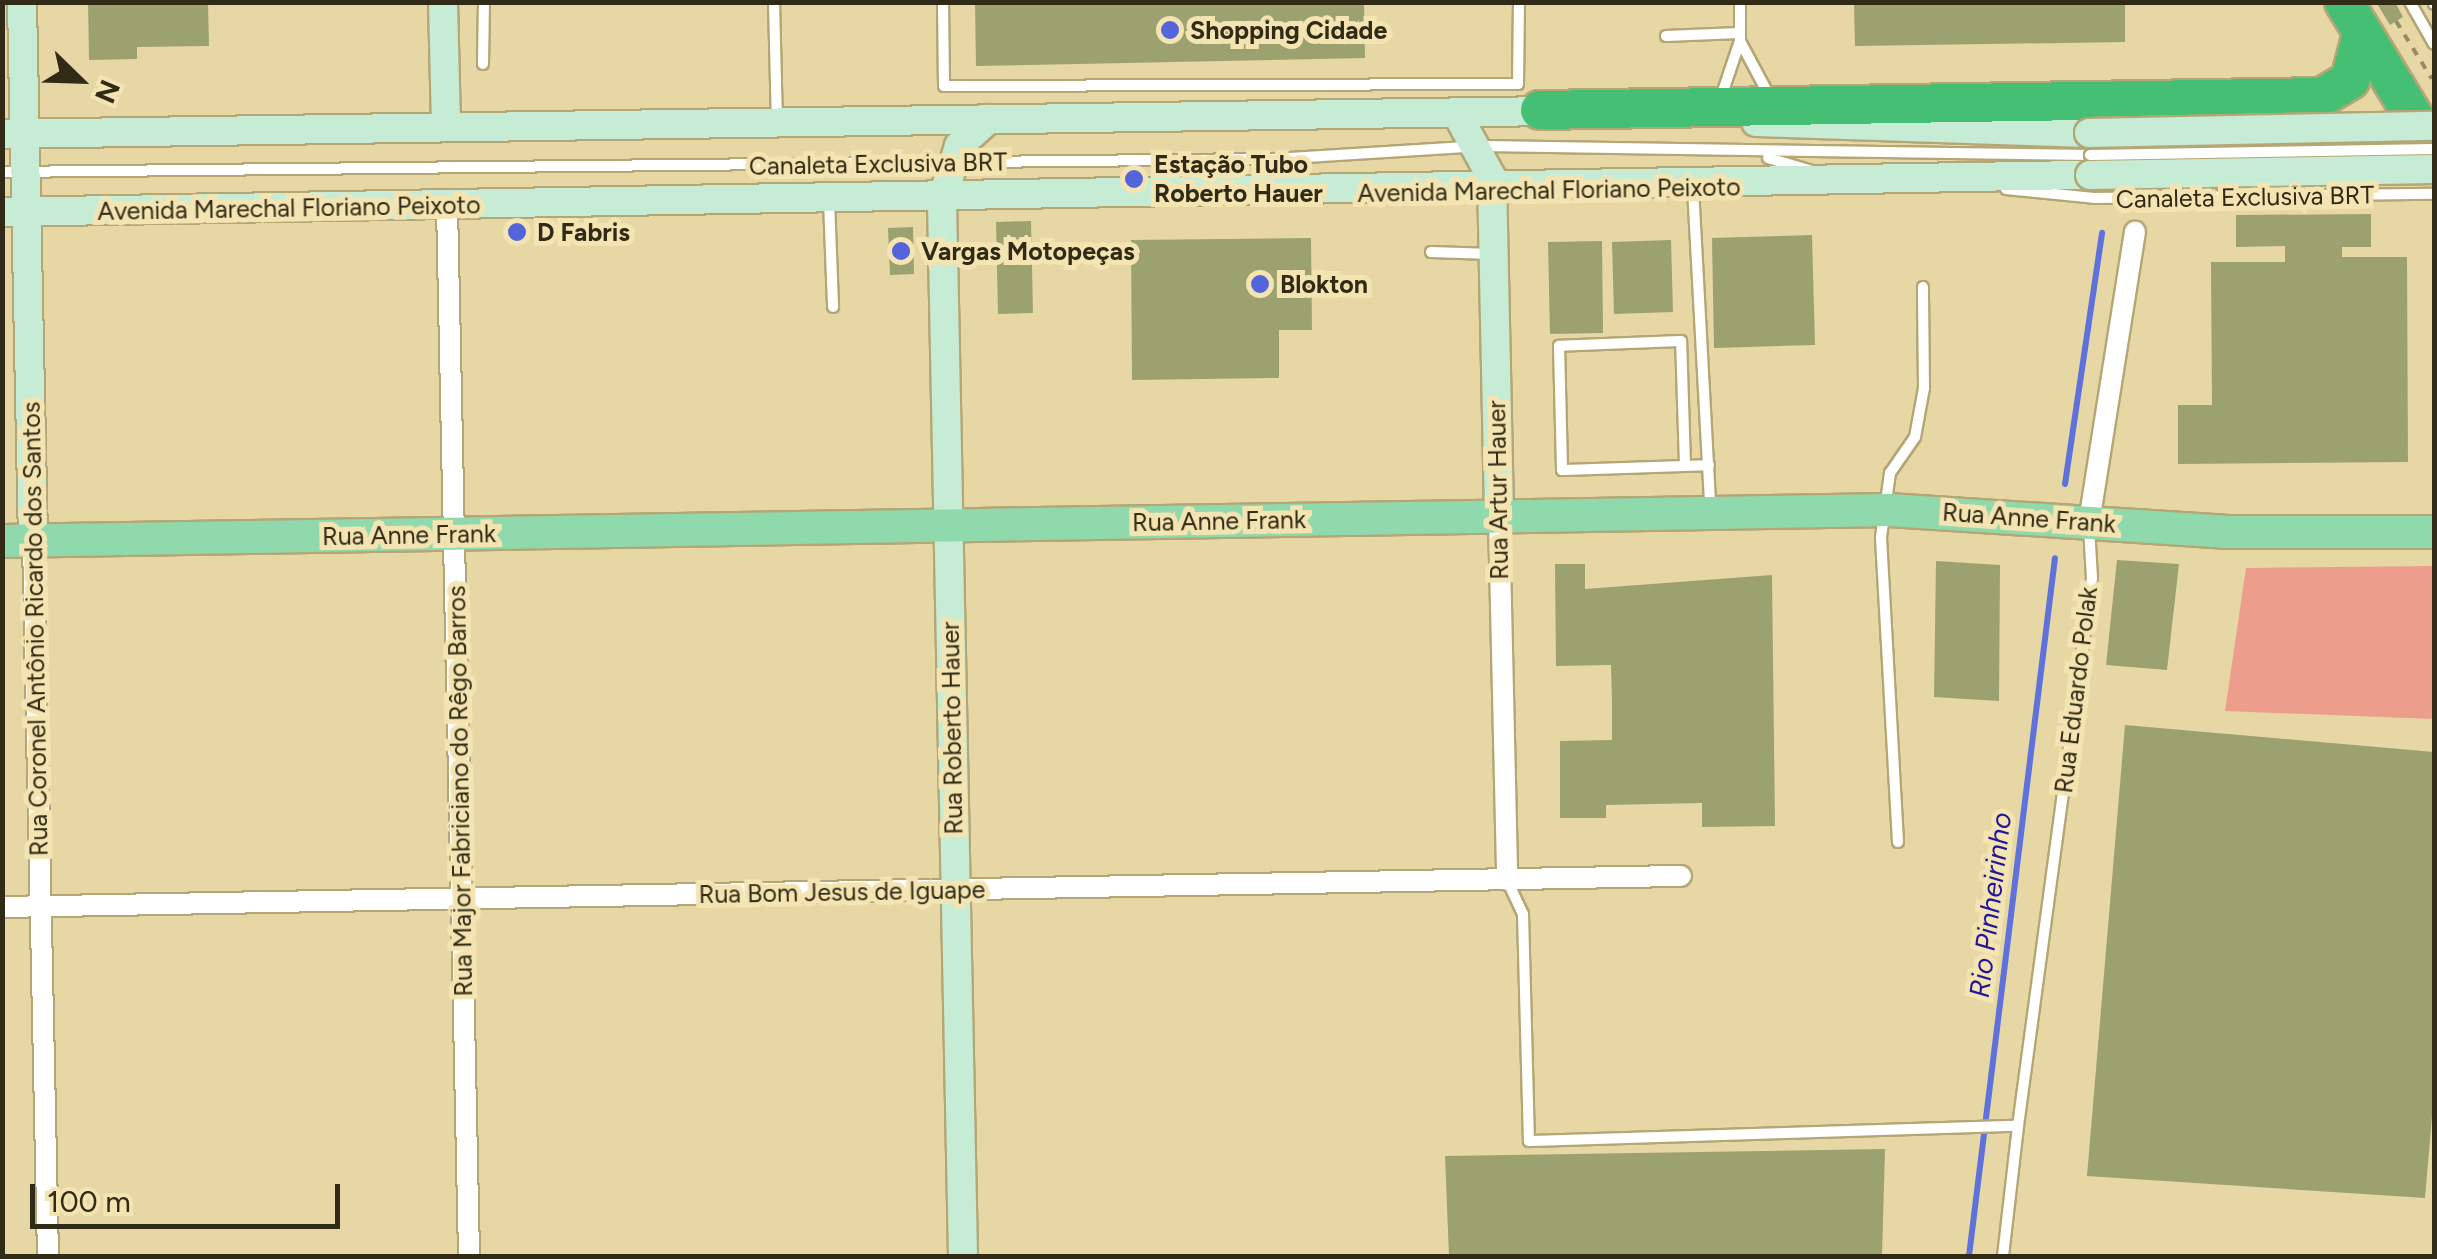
<!DOCTYPE html>
<html>
<head>
<meta charset="utf-8">
<style>
  body { margin:0 }
  #map { position:relative; width:2437px; height:1259px; overflow:hidden; background:#e7d7a5; font-family:Figtree,sans-serif }
  div>[style] { position:absolute }
  .green>* { inset:0; background:#ed9d8c }
  .stream>* { height:6px; margin:-3px; padding:0 3px; transform-origin:3px; border-radius:3px; background:#5f72dc }
  .building>* { inset:0; background:#9ca170 }
  .path>* { height:4px; margin-top:-2px; transform-origin:0; background:repeating-linear-gradient(90deg,#978b66 0 8px,transparent 0 16px) }
  .roads { filter:drop-shadow(2px 0 #b5a676) drop-shadow(-2px 0 #b5a676) drop-shadow(0 2px #b5a676) drop-shadow(0 -2px #b5a676) }
  .lane>* { height:10px; margin:-5px; padding:0 5px; transform-origin:5px; border-radius:5px; background:#fff }
  .street>* { height:20px; margin:-10px; padding:0 10px; transform-origin:10px; border-radius:10px; background:#fff }
  .secondary>* { height:28px; margin:-14px; padding:0 14px; transform-origin:14px; border-radius:14px; background:#c7ecd5 }
  .primary>* { height:32px; margin:-16px; padding:0 16px; transform-origin:16px; border-radius:16px; background:#8fd9ac }
  .highway>* { height:38px; margin:-19px; padding:0 19px; transform-origin:19px; border-radius:19px; background:#45bf74 }
  .bridges { filter:drop-shadow(2px 0 #b5a676) drop-shadow(-2px 0 #b5a676) drop-shadow(0 2px #b5a676) drop-shadow(0 -2px #b5a676) }
  .lane-bridge>* { height:10px; margin:-5px; padding:0 5px; transform-origin:5px; border-radius:5px; background:#fff }
  .secondary-bridge>* { height:28px; margin:-14px; padding:0 14px; transform-origin:14px; border-radius:14px; background:#c7ecd5 }
  .dots>* { width:28px; height:28px; translate:-50% -50%; box-sizing:border-box; border:5px solid #f4e4b2; border-radius:50% }
  span { translate:-50% -50%; white-space:nowrap; text-align:center; line-height:1.15; -webkit-text-stroke:10px #f4e4b2; paint-order:stroke }
  .poi-label { font-size:25px; color:#302a16; font-weight:700 }
  .left { translate:0 -50%; text-align:left }
  .street-label { font-size:25px; color:#302a16 }
  .water-label { font-size:28px; color:#221798; font-style:italic }
  .frame { position:absolute; inset:0; border:5px solid #302a16; pointer-events:none }
  .north { position:absolute; left:30px; top:30px; width:100px; height:100px; -webkit-text-stroke:8px #f4e4b2; paint-order:stroke; rotate:113deg; font-size:28px; font-weight:700; line-height:40px; text-align:center; color:#302a16 }
  .north::after { content:''; display:block; margin:auto; width:35px; height:45px; background:#302a16; clip-path:polygon(50% 0,100% 100%,50% 72%,0 100%) }
  .scale { position:absolute; left:30px; top:1184px; width:310px; height:45px; box-sizing:border-box; border:5px solid #302a16; border-top:0; padding-left:12px; font-size:30px; line-height:35px; white-space:nowrap; color:#302a16; -webkit-text-stroke:8px #f4e4b2; paint-order:stroke }
</style>
</head>
<body>
<div id="map">
  <div class="green">
    <div style="clip-path:polygon(2434px 566px,2434px 719px,2225px 711px,2246px 568px)"></div>
  </div>
  <div class="stream">
    <div style="left:2065px;top:484px;width:254px;rotate:-81.6deg"></div>
    <div style="left:1969px;top:1256px;width:703px;rotate:-82.98deg"></div>
  </div>
  <div class="building">
    <div style="clip-path:polygon(88px 2px,208px 2px,209px 46px,137px 47px,137px 59px,89px 60px)"></div>
    <div style="clip-path:polygon(975px 2px,1364px 2px,1365px 58px,976px 66px)"></div>
    <div style="clip-path:polygon(1854px 2px,2125px 2px,2125px 42px,1855px 46px)"></div>
    <div style="clip-path:polygon(2376px 2px,2395px 2px,2403px 17px,2390px 25px)"></div>
    <div style="clip-path:polygon(2371px 214px,2371px 247px,2342px 247px,2342px 257px,2407px 257px,2408px 462px,2178px 464px,2178px 405px,2212px 405px,2211px 262px,2285px 262px,2285px 246px,2236px 247px,2236px 215px)"></div>
    <div style="clip-path:polygon(1031px 221px,1033px 313px,998px 314px,996px 222px)"></div>
    <div style="clip-path:polygon(913px 227px,914px 274px,890px 275px,888px 228px)"></div>
    <div style="clip-path:polygon(1812px 235px,1815px 345px,1714px 348px,1712px 238px)"></div>
    <div style="clip-path:polygon(1311px 238px,1312px 330px,1279px 330px,1279px 378px,1132px 380px,1131px 240px)"></div>
    <div style="clip-path:polygon(1671px 240px,1673px 312px,1614px 314px,1612px 242px)"></div>
    <div style="clip-path:polygon(1602px 241px,1603px 333px,1550px 334px,1548px 242px)"></div>
    <div style="clip-path:polygon(2117px 560px,2179px 564px,2167px 670px,2106px 665px)"></div>
    <div style="clip-path:polygon(1936px 561px,2000px 565px,1999px 701px,1934px 697px)"></div>
    <div style="clip-path:polygon(1555px 564px,1585px 564px,1585px 589px,1772px 575px,1775px 826px,1702px 827px,1702px 803px,1606px 805px,1606px 818px,1560px 818px,1560px 741px,1612px 740px,1612px 703px,1611px 665px,1556px 666px)"></div>
    <div style="clip-path:polygon(2125px 725px,2434px 752px,2434px 1093px,2425px 1198px,2087px 1176px)"></div>
    <div style="clip-path:polygon(1885px 1149px,1882px 1256px,1449px 1256px,1445px 1156px)"></div>
  </div>
  <div class="path">
    <div style="left:2396px;top:21px;width:68px;rotate:58.2deg"></div>
  </div>
  <div class="roads">
    <div class="lane">
      <div style="left:774px;top:2px;width:119px;rotate:88.6deg"></div>
      <div style="left:943px;top:2px;width:84px;rotate:89.3deg"></div>
      <div style="left:944px;top:86px;width:574px;rotate:-0.2deg"></div>
      <div style="left:1518px;top:84px;width:82px;rotate:-89.3deg"></div>
      <div style="left:1740px;top:2px;width:39px;rotate:90deg"></div>
      <div style="left:1740px;top:41px;width:66px;rotate:61.9deg"></div>
      <div style="left:2410px;top:2px;width:48px;rotate:60.3deg"></div>
      <div style="left:2434px;top:2px;width:2px;rotate:90deg"></div>
      <div style="left:1666px;top:36px;width:73px;rotate:-2.4deg"></div>
      <div style="left:483px;top:64px;width:62px;rotate:-89.1deg"></div>
      <div style="left:1721px;top:97px;width:59px;rotate:-71.3deg"></div>
      <div style="left:1768px;top:158px;width:43px;rotate:16.3deg"></div>
      <div style="left:2px;top:172px;width:1272px;rotate:-0.59deg"></div>
      <div style="left:1274px;top:159px;width:208px;rotate:-3.6deg"></div>
      <div style="left:1482px;top:146px;width:608px;rotate:0.85deg"></div>
      <div style="left:1693px;top:188px;width:319px;rotate:86.9deg"></div>
      <div style="left:2006px;top:189px;width:88px;rotate:5.8deg"></div>
      <div style="left:2094px;top:198px;width:340px;rotate:-0.7deg"></div>
      <div style="left:829px;top:201px;width:106px;rotate:87.8deg"></div>
      <div style="left:1431px;top:252px;width:61px;rotate:1.9deg"></div>
      <div style="left:1685px;top:465px;width:124px;rotate:-91.8deg"></div>
      <div style="left:1681px;top:341px;width:122px;rotate:177.7deg"></div>
      <div style="left:1559px;top:346px;width:124px;rotate:88.6deg"></div>
      <div style="left:1562px;top:470px;width:147px;rotate:-1.9deg"></div>
      <div style="left:1898px;top:842px;width:305px;rotate:-93.2deg"></div>
      <div style="left:1881px;top:537px;width:65px;rotate:-82deg"></div>
      <div style="left:1890px;top:473px;width:44px;rotate:-55.2deg"></div>
      <div style="left:1915px;top:437px;width:50px;rotate:-79.6deg"></div>
      <div style="left:1924px;top:388px;width:101px;rotate:-90.6deg"></div>
      <div style="left:1507px;top:880px;width:38px;rotate:65deg"></div>
      <div style="left:1523px;top:914px;width:227px;rotate:88.5deg"></div>
      <div style="left:1529px;top:1141px;width:489px;rotate:-1.8deg"></div>
      <div style="left:2018px;top:1126px;width:553px;rotate:-82.31deg"></div>
      <div style="left:2092px;top:578px;width:50px;rotate:-93.4deg"></div>
      <div style="left:2003px;top:1256px;width:131px;rotate:-83.4deg"></div>
    </div>
    <div class="street">
      <div style="left:447px;top:205px;width:1051px;rotate:88.8deg"></div>
      <div style="left:1499px;top:517px;width:363px;rotate:88.7deg"></div>
      <div style="left:2089px;top:522px;width:294px;rotate:-81deg"></div>
      <div style="left:33px;top:541px;width:715px;rotate:88.8deg"></div>
      <div style="left:2px;top:907px;width:1679px;rotate:-1.06deg"></div>
    </div>
    <div class="secondary">
      <div style="left:22px;top:2px;width:539px;rotate:88.83deg"></div>
      <div style="left:443px;top:2px;width:125px;rotate:88.6deg"></div>
      <div style="left:1456px;top:112px;width:75px;rotate:61.4deg"></div>
      <div style="left:1492px;top:178px;width:339px;rotate:88.8deg"></div>
      <div style="left:1756px;top:122px;width:333px;rotate:1.9deg"></div>
      <div style="left:2px;top:134px;width:1556px;rotate:-0.85deg"></div>
      <div style="left:2px;top:212px;width:2088px;rotate:-1.02deg"></div>
      <div style="left:963px;top:1256px;width:1057px;rotate:-91.14deg"></div>
      <div style="left:942px;top:199px;width:56px;rotate:-72.2deg"></div>
      <div style="left:959px;top:146px;width:40px;rotate:-42deg"></div>
    </div>
    <div class="primary">
      <div style="left:2px;top:541px;width:1887px;rotate:-0.94deg"></div>
      <div style="left:1889px;top:510px;width:337px;rotate:3.7deg"></div>
      <div style="left:2225px;top:532px;width:209px"></div>
    </div>
    <div class="highway">
      <div style="left:2344px;top:2px;width:173px;rotate:58.7deg"></div>
      <div style="left:1540px;top:110px;width:782px;rotate:-0.95deg"></div>
      <div style="left:2322px;top:97px;width:33px;rotate:-31deg"></div>
      <div style="left:2350px;top:80px;width:48px;rotate:-75.4deg"></div>
    </div>
  </div>
  <div class="bridges">
    <div class="lane-bridge">
      <div style="left:2090px;top:155px;width:344px;rotate:-1deg"></div>
    </div>
    <div class="secondary-bridge">
      <div style="left:2089px;top:133px;width:345px;rotate:-1.2deg"></div>
      <div style="left:2090px;top:175px;width:344px;rotate:-1deg"></div>
    </div>
  </div>
  <div class="dots">
    <div style="left:1170px;top:30px;background:#5465db"></div>
    <div style="left:1134px;top:179px;background:#5465db"></div>
    <div style="left:517px;top:232px;background:#5465db"></div>
    <div style="left:901px;top:251px;background:#5465db"></div>
    <div style="left:1260px;top:284px;background:#5465db"></div>
  </div>
  <div class="poi-label">
    <span class="left" style="left:1190px;top:30px">Shopping Cidade</span>
    <span class="left" style="left:1154px;top:179px">Estação Tubo<br>Roberto Hauer</span>
    <span class="left" style="left:537px;top:232px">D Fabris</span>
    <span class="left" style="left:921px;top:251px">Vargas Motopeças</span>
    <span class="left" style="left:1280px;top:284px">Blokton</span>
  </div>
  <div class="street-label">
    <span style="left:878px;top:164px;rotate:-1deg">Canaleta Exclusiva BRT</span>
    <span style="left:1549px;top:190px;rotate:-1deg">Avenida Marechal Floriano Peixoto</span>
    <span style="left:2245px;top:197px;rotate:-1deg">Canaleta Exclusiva BRT</span>
    <span style="left:289px;top:208px;rotate:-1deg">Avenida Marechal Floriano Peixoto</span>
    <span style="left:1498px;top:490px;rotate:-91deg">Rua Artur Hauer</span>
    <span style="left:2029px;top:518px;rotate:4deg">Rua Anne Frank</span>
    <span style="left:1219px;top:521px;rotate:-1deg">Rua Anne Frank</span>
    <span style="left:409px;top:535px;rotate:-1deg">Rua Anne Frank</span>
    <span style="left:35px;top:629px;rotate:-91deg">Rua Coronel Antônio Ricardo dos Santos</span>
    <span style="left:2076px;top:690px;rotate:-83deg">Rua Eduardo Polak</span>
    <span style="left:952px;top:728px;rotate:-91deg">Rua Roberto Hauer</span>
    <span style="left:460px;top:791px;rotate:-91deg">Rua Major Fabriciano do Rêgo Barros</span>
    <span style="left:842px;top:892px;rotate:-1deg">Rua Bom Jesus de Iguape</span>
  </div>
  <div class="water-label">
    <span style="left:1990px;top:905px;rotate:-83deg">Rio Pinheirinho</span>
  </div>
  <div class="frame"></div>
  <div class="north">N</div>
  <div class="scale">100 m</div>
</div>
</body>
</html>
